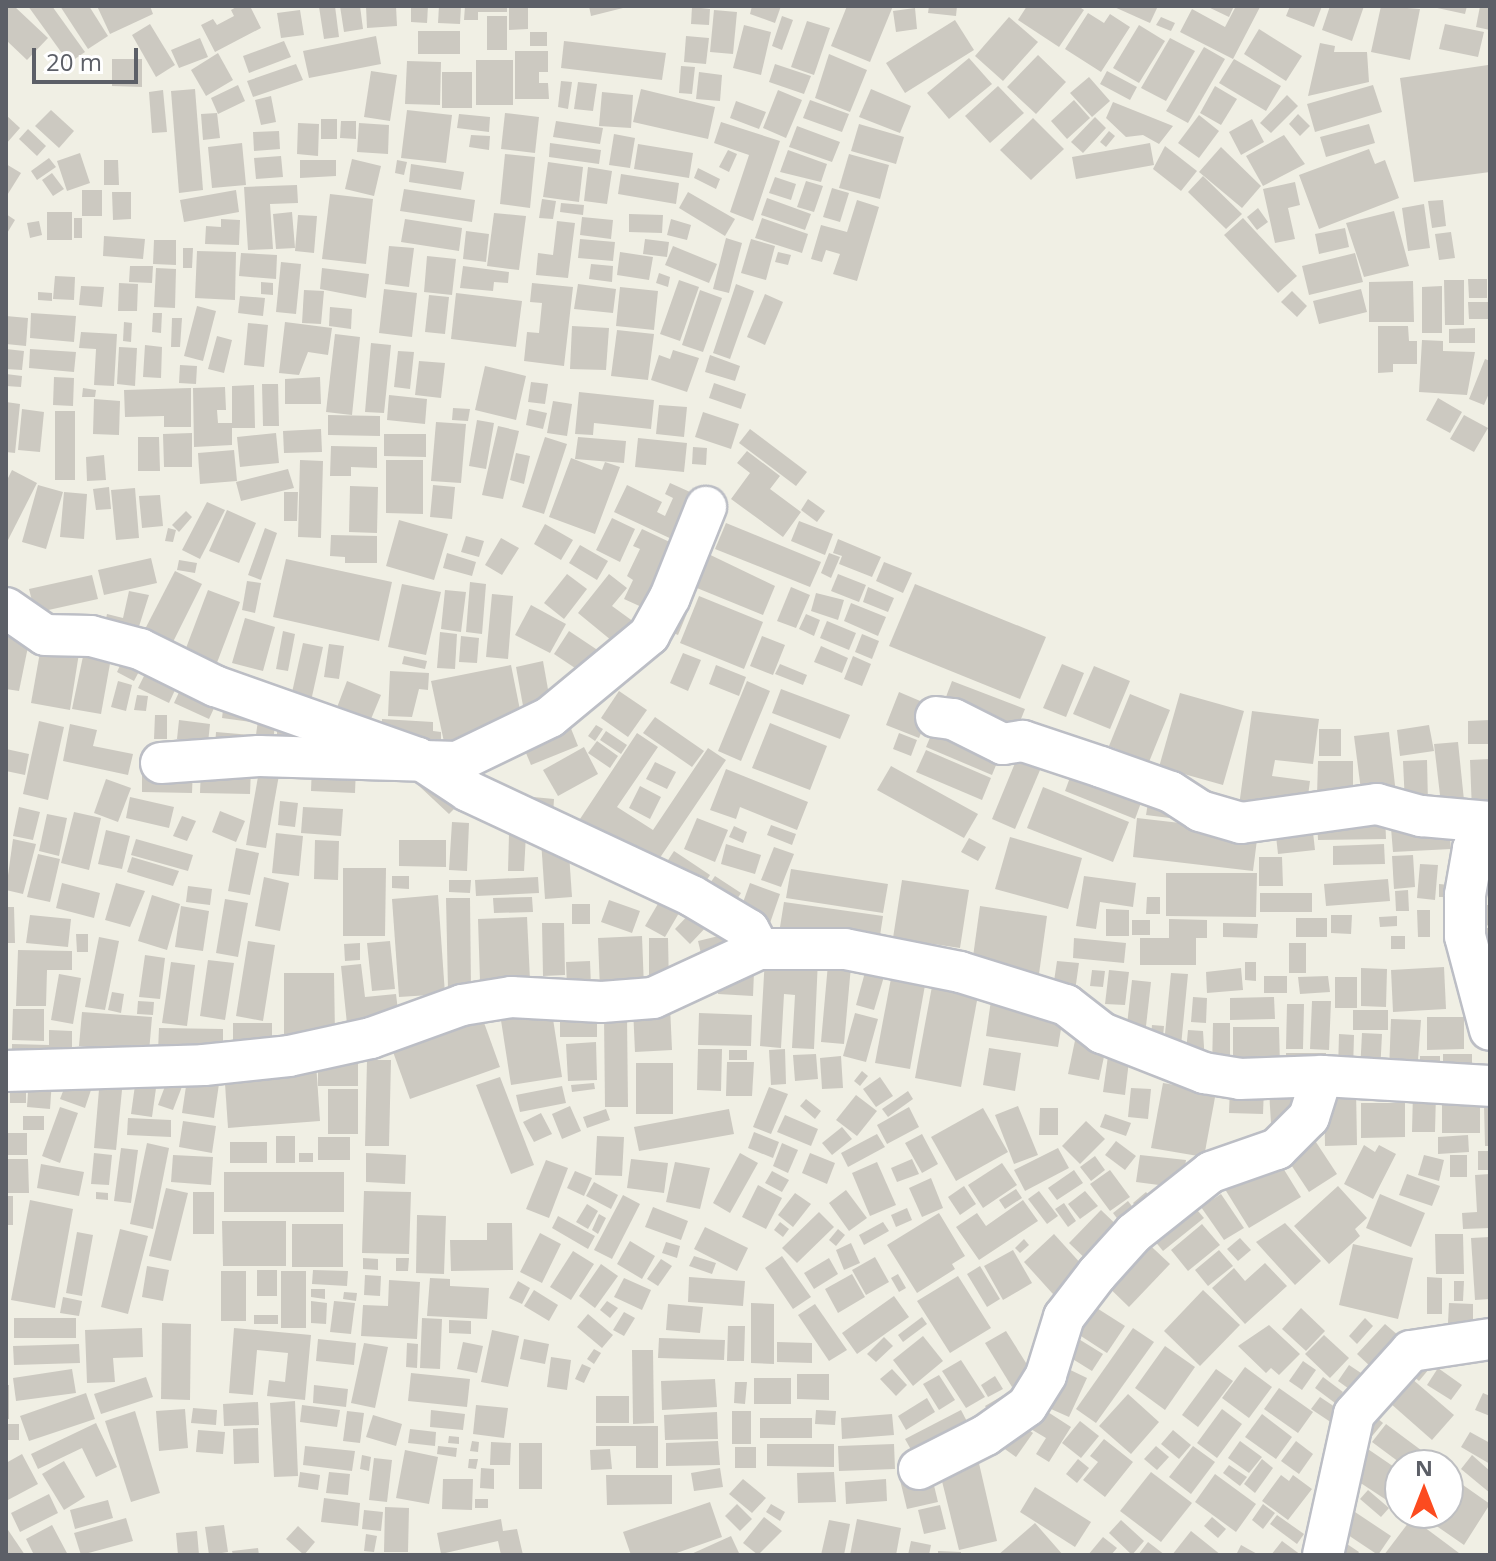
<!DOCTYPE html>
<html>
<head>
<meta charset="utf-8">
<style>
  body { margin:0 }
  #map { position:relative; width:1496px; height:1561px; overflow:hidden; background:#f0efe4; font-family:"Open Sans",sans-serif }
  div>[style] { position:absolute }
  .building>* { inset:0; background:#ccc9c1 }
  .roads { filter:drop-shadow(2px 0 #bcbec5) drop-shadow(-2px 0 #bcbec5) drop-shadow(0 2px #bcbec5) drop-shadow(0 -2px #bcbec5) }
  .minor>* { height:40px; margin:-20px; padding:0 20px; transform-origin:20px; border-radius:20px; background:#fff }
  span { translate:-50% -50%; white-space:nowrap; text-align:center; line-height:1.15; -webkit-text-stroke:7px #fff; paint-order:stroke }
  .frame { position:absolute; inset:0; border:8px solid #5c5f67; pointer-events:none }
  .north { position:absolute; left:1384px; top:1449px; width:80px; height:80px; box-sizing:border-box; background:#fff; border:2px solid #bebfc2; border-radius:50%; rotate:0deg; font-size:22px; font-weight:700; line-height:32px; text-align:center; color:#5c5f67 }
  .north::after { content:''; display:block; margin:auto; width:28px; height:36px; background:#fc4b1f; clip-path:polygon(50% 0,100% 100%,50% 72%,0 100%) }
  .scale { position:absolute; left:32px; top:48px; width:106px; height:36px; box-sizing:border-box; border:4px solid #5c5f67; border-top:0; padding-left:10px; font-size:24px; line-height:28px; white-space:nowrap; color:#5c5f67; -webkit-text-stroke:6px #fff; paint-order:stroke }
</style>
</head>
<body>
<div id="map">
  <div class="building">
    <div style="clip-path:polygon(6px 6px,14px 6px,48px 38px,27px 60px,6px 40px)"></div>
    <div style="clip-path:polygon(28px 6px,52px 6px,85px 52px,69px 63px)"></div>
    <div style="clip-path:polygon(60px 6px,89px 6px,108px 36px,88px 49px)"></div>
    <div style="clip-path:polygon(97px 6px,150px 6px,153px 14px,110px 34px)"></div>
    <div style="clip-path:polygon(238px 6px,250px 6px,261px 28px,215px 52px,201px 25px,213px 19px,217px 25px,234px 16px,231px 10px)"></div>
    <div style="clip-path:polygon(335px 6px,339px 37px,324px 39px,319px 7px)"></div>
    <div style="clip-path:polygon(340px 6px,360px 6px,363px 29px,344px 32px)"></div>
    <div style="clip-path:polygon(366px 6px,396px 6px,397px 26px,367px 28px)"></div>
    <div style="clip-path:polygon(411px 6px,428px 6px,427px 23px,411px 22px)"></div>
    <div style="clip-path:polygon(439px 6px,461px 6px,460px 24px,438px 23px)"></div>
    <div style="clip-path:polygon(465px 6px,507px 6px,507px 12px,478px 12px,478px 20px,464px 20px)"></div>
    <div style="clip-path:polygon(509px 6px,528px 6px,528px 29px,509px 30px)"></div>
    <div style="clip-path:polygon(589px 6px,627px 6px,627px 7px,591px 16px)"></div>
    <div style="clip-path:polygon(752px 6px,781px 6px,775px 23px,750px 14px)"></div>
    <div style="clip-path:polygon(847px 6px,893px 6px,870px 62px,831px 46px)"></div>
    <div style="clip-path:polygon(929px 6px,957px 6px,956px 16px,928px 13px)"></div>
    <div style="clip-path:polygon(1027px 6px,1078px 6px,1084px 10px,1059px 47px,1018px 20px)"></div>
    <div style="clip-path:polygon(1112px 6px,1158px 6px,1150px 23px)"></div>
    <div style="clip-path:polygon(1206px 6px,1234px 6px,1229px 17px)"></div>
    <div style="clip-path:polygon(1236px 6px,1260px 7px,1233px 59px,1180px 32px,1192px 9px,1225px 27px)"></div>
    <div style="clip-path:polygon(1290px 6px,1322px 6px,1314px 27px,1286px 16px)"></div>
    <div style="clip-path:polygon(1330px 6px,1364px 6px,1352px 41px,1322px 30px)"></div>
    <div style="clip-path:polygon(1381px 6px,1420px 9px,1410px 60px,1371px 52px)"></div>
    <div style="clip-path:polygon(1428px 6px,1467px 6px,1465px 14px)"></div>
    <div style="clip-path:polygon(1480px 6px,1490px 6px,1490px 30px,1476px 27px)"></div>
    <div style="clip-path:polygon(692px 7px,710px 9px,709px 25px,691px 24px)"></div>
    <div style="clip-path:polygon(915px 8px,917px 29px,896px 32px,893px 11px)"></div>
    <div style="clip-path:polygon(300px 10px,304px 35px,281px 38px,277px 13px)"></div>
    <div style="clip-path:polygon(714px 10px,737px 12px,733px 54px,710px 52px)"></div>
    <div style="clip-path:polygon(1088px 13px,1104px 23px,1110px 14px,1130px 27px,1101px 72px,1065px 49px)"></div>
    <div style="clip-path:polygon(487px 16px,507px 16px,507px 50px,487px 50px)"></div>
    <div style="clip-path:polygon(782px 16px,793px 20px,782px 50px,772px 46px)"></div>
    <div style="clip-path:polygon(1009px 17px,1038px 42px,1003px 81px,975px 56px)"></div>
    <div style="clip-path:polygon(1161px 17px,1175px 23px,1171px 31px,1156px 25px)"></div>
    <div style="clip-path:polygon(955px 20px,974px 50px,905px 93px,886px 63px)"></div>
    <div style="clip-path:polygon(807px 21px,830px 28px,814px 75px,791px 67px)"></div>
    <div style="clip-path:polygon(150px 24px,175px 65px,156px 77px,132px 35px)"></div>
    <div style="clip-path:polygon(1445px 24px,1484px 32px,1478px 57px,1439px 49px)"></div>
    <div style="clip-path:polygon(744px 25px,771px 32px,761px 75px,733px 68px)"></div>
    <div style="clip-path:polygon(1139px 25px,1165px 41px,1139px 83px,1113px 68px)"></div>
    <div style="clip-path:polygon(1259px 29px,1302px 56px,1286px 81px,1244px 54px)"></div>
    <div style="clip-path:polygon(418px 31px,460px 31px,460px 54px,418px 54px)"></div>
    <div style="clip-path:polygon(530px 32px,547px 32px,547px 46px,530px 46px)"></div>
    <div style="clip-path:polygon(376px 36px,381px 64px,309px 78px,303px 51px)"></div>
    <div style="clip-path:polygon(686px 36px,709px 38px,706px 64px,684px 62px)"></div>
    <div style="clip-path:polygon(200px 38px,208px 57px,179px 68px,171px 50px)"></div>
    <div style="clip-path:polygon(1170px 38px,1195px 51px,1166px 101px,1141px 88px)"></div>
    <div style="clip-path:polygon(284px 41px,291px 57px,249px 73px,243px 56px)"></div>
    <div style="clip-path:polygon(564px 41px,666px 53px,662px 80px,561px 68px)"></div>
    <div style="clip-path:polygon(1320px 43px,1335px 46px,1334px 52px,1367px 52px,1369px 82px,1308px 96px)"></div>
    <div style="clip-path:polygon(1204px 47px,1225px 59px,1188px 123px,1166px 111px)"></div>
    <div style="clip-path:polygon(515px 51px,548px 51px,548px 72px,539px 72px,539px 83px,548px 83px,549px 99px,515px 99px)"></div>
    <div style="clip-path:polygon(218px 53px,233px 80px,206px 96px,191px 70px)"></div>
    <div style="clip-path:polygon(829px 54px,867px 70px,850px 112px,815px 98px)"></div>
    <div style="clip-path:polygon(1038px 55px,1066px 82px,1036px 114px,1007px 87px)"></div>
    <div style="clip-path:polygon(969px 58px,992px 84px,949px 119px,927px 93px)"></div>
    <div style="clip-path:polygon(112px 59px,142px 59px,142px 87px,112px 86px)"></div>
    <div style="clip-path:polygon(1234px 59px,1281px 86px,1266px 111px,1219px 83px)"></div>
    <div style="clip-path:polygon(476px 60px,513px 60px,513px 105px,476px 105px)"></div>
    <div style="clip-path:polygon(407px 61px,441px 62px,440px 105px,405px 104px)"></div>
    <div style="clip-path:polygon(296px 64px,303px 80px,253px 97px,247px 81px)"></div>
    <div style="clip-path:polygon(775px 64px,811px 76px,804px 94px,769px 82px)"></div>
    <div style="clip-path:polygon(1488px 65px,1490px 172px,1414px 182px,1400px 78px)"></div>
    <div style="clip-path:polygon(681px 66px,695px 67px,692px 94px,679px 93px)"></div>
    <div style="clip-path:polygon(371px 71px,397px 75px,390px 121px,364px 117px)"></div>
    <div style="clip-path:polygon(1107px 71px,1137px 87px,1130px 100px,1100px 84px)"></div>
    <div style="clip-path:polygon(442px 72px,472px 72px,472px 108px,442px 108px)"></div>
    <div style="clip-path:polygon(699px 72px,722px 75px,720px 101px,696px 99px)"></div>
    <div style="clip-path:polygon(1089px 77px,1110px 101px,1092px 117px,1070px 93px)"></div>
    <div style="clip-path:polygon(561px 81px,572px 82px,568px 109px,558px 107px)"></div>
    <div style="clip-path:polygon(578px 82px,597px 84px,593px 111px,574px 109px)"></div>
    <div style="clip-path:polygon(238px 85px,245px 101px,218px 114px,211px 98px)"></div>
    <div style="clip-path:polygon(1373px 85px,1382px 112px,1315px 132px,1307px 104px)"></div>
    <div style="clip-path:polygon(998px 86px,1024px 113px,990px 143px,965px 116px)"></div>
    <div style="clip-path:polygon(1215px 86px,1237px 99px,1221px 125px,1200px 113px)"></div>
    <div style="clip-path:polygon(195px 89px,203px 190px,179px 193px,171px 91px)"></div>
    <div style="clip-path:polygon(641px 89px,715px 107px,708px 139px,633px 122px)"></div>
    <div style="clip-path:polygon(871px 89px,911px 106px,900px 133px,859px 117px)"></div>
    <div style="clip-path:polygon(163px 90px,167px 132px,152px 133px,149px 92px)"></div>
    <div style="clip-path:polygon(778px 90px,802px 100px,786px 138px,763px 128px)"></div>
    <div style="clip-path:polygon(602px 92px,633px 95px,631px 128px,599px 126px)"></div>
    <div style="clip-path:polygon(1287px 95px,1298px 106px,1271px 133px,1260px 123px)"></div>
    <div style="clip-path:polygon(271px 96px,276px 122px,261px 125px,255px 100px)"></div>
    <div style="clip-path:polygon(810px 100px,849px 114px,842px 132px,803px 118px)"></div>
    <div style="clip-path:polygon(1074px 100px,1090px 118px,1067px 139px,1051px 121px)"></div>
    <div style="clip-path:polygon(736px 101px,766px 112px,759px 129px,730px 118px)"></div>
    <div style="clip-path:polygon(1113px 102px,1173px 126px,1159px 144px,1143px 135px,1126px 137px,1106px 118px)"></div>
    <div style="clip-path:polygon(51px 110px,74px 131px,59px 148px,35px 126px)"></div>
    <div style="clip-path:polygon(407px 110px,452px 115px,446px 163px,401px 158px)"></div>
    <div style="clip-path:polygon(217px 113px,220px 138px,203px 140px,201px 114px)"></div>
    <div style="clip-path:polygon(505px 113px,539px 117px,535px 153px,501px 149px)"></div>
    <div style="clip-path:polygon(459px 114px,490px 117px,489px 132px,457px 128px)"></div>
    <div style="clip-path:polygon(1298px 114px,1310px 126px,1300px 136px,1289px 124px)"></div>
    <div style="clip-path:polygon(6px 115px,20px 128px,6px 144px)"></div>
    <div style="clip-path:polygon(1199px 115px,1219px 131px,1199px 158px,1178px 143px)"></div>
    <div style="clip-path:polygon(1095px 117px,1106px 128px,1083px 153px,1071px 142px)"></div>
    <div style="clip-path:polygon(1033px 118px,1064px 149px,1031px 180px,1000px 150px)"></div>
    <div style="clip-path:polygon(321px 119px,337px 119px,337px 139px,321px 139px)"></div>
    <div style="clip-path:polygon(1252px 119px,1264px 142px,1241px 155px,1229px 132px)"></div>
    <div style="clip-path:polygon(341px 121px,356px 121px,356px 139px,340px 138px)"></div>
    <div style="clip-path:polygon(556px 121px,603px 128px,600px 144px,553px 137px)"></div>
    <div style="clip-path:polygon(721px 122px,780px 141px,753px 221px,730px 212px,749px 155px,714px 143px)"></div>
    <div style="clip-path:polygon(298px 123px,319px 124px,318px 156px,297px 154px)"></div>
    <div style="clip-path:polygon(359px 123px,389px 125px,388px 154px,357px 152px)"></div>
    <div style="clip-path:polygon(859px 124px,904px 137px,896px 164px,851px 151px)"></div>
    <div style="clip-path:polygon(1369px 124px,1375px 143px,1326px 157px,1320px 137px)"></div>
    <div style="clip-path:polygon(797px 126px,840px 142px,832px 162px,789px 147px)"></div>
    <div style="clip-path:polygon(28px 129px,46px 146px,37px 156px,19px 139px)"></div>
    <div style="clip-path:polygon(279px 131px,280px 149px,254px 151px,253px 132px)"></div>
    <div style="clip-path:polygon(1109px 131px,1115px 136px,1106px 147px,1100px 142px)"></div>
    <div style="clip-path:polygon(614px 134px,635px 138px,630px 168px,609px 165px)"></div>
    <div style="clip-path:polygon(471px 135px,490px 136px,489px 150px,469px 147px)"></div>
    <div style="clip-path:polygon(1284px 135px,1305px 164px,1263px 186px,1246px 156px)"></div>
    <div style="clip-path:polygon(242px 143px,246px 185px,212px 188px,208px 147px)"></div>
    <div style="clip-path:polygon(550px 143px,601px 150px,599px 164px,549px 157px)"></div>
    <div style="clip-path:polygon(1150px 143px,1154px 165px,1076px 179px,1072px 157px)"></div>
    <div style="clip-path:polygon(638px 144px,693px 153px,689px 178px,634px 169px)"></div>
    <div style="clip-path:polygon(1165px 146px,1197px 171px,1181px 191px,1153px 169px)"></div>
    <div style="clip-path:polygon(1221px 147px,1261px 186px,1242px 208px,1199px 172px)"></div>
    <div style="clip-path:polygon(1369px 149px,1375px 164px,1385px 160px,1399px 198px,1319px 229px,1299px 175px)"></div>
    <div style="clip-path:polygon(728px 150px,737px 154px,729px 172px,719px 167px)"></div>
    <div style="clip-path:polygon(788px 150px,827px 164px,821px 182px,780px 172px)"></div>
    <div style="clip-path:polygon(80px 153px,90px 183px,67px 191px,57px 161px)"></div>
    <div style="clip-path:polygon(505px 154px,535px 157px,530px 208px,500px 204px)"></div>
    <div style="clip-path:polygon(849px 154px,889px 165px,880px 199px,839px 188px)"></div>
    <div style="clip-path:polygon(281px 156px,283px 177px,256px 179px,254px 158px)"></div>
    <div style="clip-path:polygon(49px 158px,56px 167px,37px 180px,31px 171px)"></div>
    <div style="clip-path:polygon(352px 159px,381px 166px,374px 196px,345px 189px)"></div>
    <div style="clip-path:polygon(104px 160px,118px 160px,119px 185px,104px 185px)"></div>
    <div style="clip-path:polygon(300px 160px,336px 160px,336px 176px,300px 178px)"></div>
    <div style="clip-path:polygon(397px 160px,407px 162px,404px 175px,395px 173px)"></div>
    <div style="clip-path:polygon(548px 162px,583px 167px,579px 202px,543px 197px)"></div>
    <div style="clip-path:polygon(6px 164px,21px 173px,6px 197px)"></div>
    <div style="clip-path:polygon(411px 164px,464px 172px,461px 190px,409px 182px)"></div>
    <div style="clip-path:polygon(588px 167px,612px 171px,607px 204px,584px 201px)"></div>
    <div style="clip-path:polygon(698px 168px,720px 179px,716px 189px,694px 178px)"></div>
    <div style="clip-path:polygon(52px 173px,64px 189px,53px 196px,42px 180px)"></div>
    <div style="clip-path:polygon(621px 174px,679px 183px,676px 204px,618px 194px)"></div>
    <div style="clip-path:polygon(1203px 176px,1242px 214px,1226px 229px,1188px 192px)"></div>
    <div style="clip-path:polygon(775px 177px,796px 184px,791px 200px,769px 193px)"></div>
    <div style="clip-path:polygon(806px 181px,823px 186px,814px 212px,797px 207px)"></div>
    <div style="clip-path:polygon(1295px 182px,1300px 205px,1288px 208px,1295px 239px,1275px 243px,1263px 189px)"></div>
    <div style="clip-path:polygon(297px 185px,298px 203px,270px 204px,273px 249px,248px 250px,244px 187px)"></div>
    <div style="clip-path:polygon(832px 188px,849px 193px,840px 222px,823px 217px)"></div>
    <div style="clip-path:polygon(404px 189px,475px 200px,472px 222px,400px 211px)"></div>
    <div style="clip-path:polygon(82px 190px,102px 190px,102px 216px,82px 216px)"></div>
    <div style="clip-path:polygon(236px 190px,239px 212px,184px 222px,180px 200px)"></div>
    <div style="clip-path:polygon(112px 192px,131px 192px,131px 219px,113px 220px)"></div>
    <div style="clip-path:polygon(688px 192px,735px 219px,725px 236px,679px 208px)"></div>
    <div style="clip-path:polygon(330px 194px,373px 199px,366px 264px,322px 259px)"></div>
    <div style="clip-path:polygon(767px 198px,811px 214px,805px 230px,761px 215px)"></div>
    <div style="clip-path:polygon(542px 199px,556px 201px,553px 219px,539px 218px)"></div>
    <div style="clip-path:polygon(857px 200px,879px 207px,857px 281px,833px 274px,840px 254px,826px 250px,822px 262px,811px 259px,821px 225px,847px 232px)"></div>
    <div style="clip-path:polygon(1443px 200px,1446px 226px,1432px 228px,1428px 201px)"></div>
    <div style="clip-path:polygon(561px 203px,584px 205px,583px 215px,560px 212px)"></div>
    <div style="clip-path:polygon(1424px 204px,1430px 248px,1408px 251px,1402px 208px)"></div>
    <div style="clip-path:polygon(1258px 208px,1268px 222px,1257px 230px,1247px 217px)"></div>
    <div style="clip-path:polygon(1394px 211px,1409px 266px,1364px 277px,1346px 223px)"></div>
    <div style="clip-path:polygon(47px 212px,72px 212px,72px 240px,47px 240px)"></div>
    <div style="clip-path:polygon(292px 212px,295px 248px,276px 249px,273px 214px)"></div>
    <div style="clip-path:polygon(494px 213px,526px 216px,519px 270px,487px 266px)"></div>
    <div style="clip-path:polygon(6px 214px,15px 220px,6px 235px)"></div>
    <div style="clip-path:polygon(629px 214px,663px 215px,662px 233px,629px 232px)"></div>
    <div style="clip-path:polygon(298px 215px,317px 216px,314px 253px,295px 251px)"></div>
    <div style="clip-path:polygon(582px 217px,613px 220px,611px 239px,580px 235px)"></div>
    <div style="clip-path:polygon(74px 218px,82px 218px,82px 238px,74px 238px)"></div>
    <div style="clip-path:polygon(762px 218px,808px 234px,802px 253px,755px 238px)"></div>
    <div style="clip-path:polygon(1243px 218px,1297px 276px,1278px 293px,1224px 235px)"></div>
    <div style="clip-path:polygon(221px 219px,240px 220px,239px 245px,205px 244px,206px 226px,221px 227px)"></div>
    <div style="clip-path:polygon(405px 219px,462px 228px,459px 251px,401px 242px)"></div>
    <div style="clip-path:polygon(671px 219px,691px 225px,687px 240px,667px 235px)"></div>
    <div style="clip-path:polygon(39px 221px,42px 235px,30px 238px,27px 223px)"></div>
    <div style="clip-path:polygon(557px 221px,575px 223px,568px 278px,536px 275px,538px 253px,553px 255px)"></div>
    <div style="clip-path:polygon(1345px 228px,1349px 247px,1319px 254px,1315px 234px)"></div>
    <div style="clip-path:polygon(466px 231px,489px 234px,486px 262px,463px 259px)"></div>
    <div style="clip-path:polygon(1451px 232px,1455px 258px,1439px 260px,1435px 234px)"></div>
    <div style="clip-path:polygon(104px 236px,145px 239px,143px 259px,103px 256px)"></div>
    <div style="clip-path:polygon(726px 238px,742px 243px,729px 293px,713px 289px)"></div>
    <div style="clip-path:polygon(580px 239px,615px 242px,613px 261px,578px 258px)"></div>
    <div style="clip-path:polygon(645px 239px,669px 242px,667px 257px,643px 254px)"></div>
    <div style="clip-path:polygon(751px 239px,775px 246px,766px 280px,741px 273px)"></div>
    <div style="clip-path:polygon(154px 240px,176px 240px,176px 265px,153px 264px)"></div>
    <div style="clip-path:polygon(389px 246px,414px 248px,409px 287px,385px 284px)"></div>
    <div style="clip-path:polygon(673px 246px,717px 264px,709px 283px,665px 265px)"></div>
    <div style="clip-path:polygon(183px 248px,193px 248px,192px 268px,183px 268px)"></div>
    <div style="clip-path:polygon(197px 251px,236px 252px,235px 300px,195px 298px)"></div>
    <div style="clip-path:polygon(620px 252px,653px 257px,649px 280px,617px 275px)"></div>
    <div style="clip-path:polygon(778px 252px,791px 255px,788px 265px,775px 262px)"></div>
    <div style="clip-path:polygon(241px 253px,277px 255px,276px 279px,239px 276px)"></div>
    <div style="clip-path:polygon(1355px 253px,1363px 282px,1309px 295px,1302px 266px)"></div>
    <div style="clip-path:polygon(427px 256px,456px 259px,452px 295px,424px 292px)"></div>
    <div style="clip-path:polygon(281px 262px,301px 264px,296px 314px,276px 312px)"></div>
    <div style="clip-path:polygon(591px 264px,613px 266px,612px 282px,589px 279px)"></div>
    <div style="clip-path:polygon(130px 266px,153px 266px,152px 283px,129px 282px)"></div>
    <div style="clip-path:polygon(463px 266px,509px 272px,508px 283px,494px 282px,493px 291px,460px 288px)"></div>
    <div style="clip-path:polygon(156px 268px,176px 269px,175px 308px,154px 307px)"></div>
    <div style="clip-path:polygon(322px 268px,369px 274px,366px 298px,320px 289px)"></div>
    <div style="clip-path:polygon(659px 273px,670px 277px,668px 287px,656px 283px)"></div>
    <div style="clip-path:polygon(55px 276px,75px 277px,74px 300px,53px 299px)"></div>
    <div style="clip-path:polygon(1468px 279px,1487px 279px,1487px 298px,1469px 298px)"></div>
    <div style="clip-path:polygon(679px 280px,699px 287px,680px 341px,660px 334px)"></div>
    <div style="clip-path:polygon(1444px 280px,1464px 280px,1464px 325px,1445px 325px)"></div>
    <div style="clip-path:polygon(1413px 281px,1414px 322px,1369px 322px,1369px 282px)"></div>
    <div style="clip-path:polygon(261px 282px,273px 283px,273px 295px,261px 294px)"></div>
    <div style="clip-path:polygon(119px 283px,138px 284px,137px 311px,118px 311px)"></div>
    <div style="clip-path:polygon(532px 283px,573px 287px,564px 366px,524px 361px,527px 332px,539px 333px,542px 303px,530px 302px)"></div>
    <div style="clip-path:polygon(578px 284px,616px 289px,613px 313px,574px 309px)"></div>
    <div style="clip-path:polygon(736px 284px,754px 291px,730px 359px,713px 353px)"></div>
    <div style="clip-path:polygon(81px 286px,104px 287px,102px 307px,79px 305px)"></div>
    <div style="clip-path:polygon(1442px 286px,1442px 333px,1422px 333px,1422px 287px)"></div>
    <div style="clip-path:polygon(620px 287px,658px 291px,654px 330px,616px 326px)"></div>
    <div style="clip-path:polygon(384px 289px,417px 293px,412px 337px,379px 333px)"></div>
    <div style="clip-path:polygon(1361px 289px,1367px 312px,1319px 324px,1313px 301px)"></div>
    <div style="clip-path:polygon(304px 290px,324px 291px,321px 324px,302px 323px)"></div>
    <div style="clip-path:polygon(700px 290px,722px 298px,703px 352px,682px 345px)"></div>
    <div style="clip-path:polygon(1292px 291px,1307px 306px,1297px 317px,1281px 302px)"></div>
    <div style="clip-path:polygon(38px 292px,52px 293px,52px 301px,38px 300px)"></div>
    <div style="clip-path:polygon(456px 293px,522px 301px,516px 347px,451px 339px)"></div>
    <div style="clip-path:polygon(765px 294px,783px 302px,765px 345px,747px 337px)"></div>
    <div style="clip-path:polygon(429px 295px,449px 297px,445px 334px,425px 332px)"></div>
    <div style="clip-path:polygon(240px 296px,265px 298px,263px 316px,238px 313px)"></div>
    <div style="clip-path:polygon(1468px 302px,1490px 302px,1490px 319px,1469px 319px)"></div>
    <div style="clip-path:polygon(197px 306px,216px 311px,203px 361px,184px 356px)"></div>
    <div style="clip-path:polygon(330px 307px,352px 309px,351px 329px,329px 326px)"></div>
    <div style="clip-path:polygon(31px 313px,76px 316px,74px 342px,30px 338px)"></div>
    <div style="clip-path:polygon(153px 313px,162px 313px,161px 333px,152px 332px)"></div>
    <div style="clip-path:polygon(6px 316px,28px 318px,26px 346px,6px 344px)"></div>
    <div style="clip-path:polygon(172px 318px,182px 318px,180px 347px,171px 347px)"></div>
    <div style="clip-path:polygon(124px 322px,132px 323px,131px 342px,123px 341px)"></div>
    <div style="clip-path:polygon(285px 322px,332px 328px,328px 355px,308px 352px,299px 375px,279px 373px)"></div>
    <div style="clip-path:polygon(248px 323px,268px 325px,264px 367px,244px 365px)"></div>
    <div style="clip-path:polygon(572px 326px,609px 328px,606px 370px,570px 369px)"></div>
    <div style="clip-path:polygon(1378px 326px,1408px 326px,1409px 341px,1417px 341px,1417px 364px,1393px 364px,1393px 372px,1378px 373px)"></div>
    <div style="clip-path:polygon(1475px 328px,1475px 343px,1449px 343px,1449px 329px)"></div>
    <div style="clip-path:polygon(617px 330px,654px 334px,648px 380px,611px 376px)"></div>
    <div style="clip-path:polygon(81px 332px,117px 334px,114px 386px,94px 385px,96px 349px,79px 348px)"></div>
    <div style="clip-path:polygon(335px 334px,360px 337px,352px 415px,326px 412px)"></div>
    <div style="clip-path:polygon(217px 336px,232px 340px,224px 373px,208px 369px)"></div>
    <div style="clip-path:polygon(1422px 340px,1443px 341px,1443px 351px,1475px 352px,1467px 395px,1419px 392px)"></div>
    <div style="clip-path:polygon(371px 343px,391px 345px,384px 413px,365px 412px)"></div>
    <div style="clip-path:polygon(145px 345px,162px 347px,161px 378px,143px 377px)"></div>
    <div style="clip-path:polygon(119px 347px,137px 348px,135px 386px,117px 384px)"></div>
    <div style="clip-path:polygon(6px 349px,24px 351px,22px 370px,6px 369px)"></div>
    <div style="clip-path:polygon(30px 349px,76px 352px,74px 372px,29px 368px)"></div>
    <div style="clip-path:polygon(673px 350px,699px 358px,687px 392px,651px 380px,659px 355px,670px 359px)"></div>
    <div style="clip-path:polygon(398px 351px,414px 352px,410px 389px,394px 387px)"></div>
    <div style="clip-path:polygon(710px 355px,740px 366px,735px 381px,705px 372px)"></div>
    <div style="clip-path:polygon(1485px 359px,1490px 361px,1490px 391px,1484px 405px,1469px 399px)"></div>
    <div style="clip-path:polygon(419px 361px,445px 363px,441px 398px,415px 395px)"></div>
    <div style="clip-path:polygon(180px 365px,197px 366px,196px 384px,179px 383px)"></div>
    <div style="clip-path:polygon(485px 366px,526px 376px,516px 420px,475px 410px)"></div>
    <div style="clip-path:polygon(6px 374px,22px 376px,21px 387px,6px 386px)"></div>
    <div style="clip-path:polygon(54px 377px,74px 378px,73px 406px,53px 405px)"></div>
    <div style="clip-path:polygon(320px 377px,321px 404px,285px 404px,285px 379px)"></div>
    <div style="clip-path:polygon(531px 382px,548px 384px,545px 404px,528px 402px)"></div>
    <div style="clip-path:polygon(714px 383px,746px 394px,741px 409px,709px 398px)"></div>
    <div style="clip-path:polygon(262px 384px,278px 384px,279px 426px,263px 426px)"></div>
    <div style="clip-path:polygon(254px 385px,255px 428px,232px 428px,232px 445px,194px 447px,193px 388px,225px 387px,226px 410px,217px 410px,218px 423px,232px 423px,232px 386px)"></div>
    <div style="clip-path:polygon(83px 388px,96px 390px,95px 397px,82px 397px)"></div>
    <div style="clip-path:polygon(191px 388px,191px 427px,164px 427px,164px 416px,125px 417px,124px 390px)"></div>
    <div style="clip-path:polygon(579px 392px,654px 400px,651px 429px,594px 423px,593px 435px,575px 434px)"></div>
    <div style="clip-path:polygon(389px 395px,427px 399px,425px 424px,387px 420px)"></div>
    <div style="clip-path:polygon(1438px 398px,1462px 412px,1450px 433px,1426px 420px)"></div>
    <div style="clip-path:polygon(94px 399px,120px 401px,119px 435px,93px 434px)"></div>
    <div style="clip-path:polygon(553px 401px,572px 404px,567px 436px,547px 433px)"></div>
    <div style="clip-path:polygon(6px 402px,20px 404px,15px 453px,6px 452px)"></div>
    <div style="clip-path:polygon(659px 405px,687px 407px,684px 437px,656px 434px)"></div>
    <div style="clip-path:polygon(453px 408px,470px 409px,468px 421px,452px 420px)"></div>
    <div style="clip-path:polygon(22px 409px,44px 412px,40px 452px,18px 450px)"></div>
    <div style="clip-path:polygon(529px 409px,547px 413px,543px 429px,526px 425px)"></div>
    <div style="clip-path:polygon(55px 411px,75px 411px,75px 480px,55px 480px)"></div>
    <div style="clip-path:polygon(703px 412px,739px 424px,731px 449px,695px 437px)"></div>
    <div style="clip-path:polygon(328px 415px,380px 416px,380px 436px,328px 435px)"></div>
    <div style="clip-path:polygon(1464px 415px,1488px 428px,1474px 452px,1450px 439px)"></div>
    <div style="clip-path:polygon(477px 420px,494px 423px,486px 469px,469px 466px)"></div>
    <div style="clip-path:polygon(436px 422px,466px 424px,461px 483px,431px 481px)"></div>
    <div style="clip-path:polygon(498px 426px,519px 431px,503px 499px,482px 495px)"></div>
    <div style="clip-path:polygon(321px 429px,322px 452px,284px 453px,283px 431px)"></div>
    <div style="clip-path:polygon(750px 429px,807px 472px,796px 486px,739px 443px)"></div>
    <div style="clip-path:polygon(192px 433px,192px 467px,164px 467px,163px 434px)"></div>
    <div style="clip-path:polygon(276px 433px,279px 463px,240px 467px,237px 437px)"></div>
    <div style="clip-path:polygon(384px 434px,426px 434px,426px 457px,384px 456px)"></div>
    <div style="clip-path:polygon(138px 437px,159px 437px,160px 471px,138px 471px)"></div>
    <div style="clip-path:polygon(545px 437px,567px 444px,544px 514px,522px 507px)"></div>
    <div style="clip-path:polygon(578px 437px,626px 441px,624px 463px,575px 459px)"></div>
    <div style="clip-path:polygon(638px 438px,687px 443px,684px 472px,635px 467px)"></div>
    <div style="clip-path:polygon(331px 446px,377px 447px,377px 468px,351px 467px,351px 476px,330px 476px)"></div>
    <div style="clip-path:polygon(693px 447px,707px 448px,706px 465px,692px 464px)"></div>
    <div style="clip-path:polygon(234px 450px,237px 481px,200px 484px,198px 453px)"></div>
    <div style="clip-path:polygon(747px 451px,780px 476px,770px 489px,801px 512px,783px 537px,731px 499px,750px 473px,737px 463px)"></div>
    <div style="clip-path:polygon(516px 453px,530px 456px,524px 484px,510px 480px)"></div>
    <div style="clip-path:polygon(104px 455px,106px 480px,87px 481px,86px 457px)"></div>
    <div style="clip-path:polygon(571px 458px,602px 470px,605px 462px,620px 467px,595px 534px,549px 517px)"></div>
    <div style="clip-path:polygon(300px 460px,323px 461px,321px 538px,298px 537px)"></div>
    <div style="clip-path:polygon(386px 460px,423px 460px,423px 514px,386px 513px)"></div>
    <div style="clip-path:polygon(288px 469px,294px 488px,241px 501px,236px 482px)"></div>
    <div style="clip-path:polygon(12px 470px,37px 483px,6px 544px,6px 482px)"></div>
    <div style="clip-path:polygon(670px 483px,699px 496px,678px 542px,614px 512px,627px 485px,662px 502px,657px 512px,665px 516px,673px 498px,665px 494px)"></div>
    <div style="clip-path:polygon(38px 485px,63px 492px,46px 549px,22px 542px)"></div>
    <div style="clip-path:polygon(433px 485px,455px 487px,452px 519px,430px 517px)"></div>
    <div style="clip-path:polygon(350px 486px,378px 487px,377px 533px,349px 532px)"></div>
    <div style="clip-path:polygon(109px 487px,111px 509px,96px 510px,93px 489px)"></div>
    <div style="clip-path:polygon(135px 488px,139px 538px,116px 540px,111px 490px)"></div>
    <div style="clip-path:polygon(64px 492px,87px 494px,84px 539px,60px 537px)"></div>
    <div style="clip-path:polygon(284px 492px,298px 492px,297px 521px,284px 521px)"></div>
    <div style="clip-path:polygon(160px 495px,163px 526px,142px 528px,139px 496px)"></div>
    <div style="clip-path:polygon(808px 499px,825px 511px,817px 522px,801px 510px)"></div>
    <div style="clip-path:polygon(207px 502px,225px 510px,200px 559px,182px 550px)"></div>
    <div style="clip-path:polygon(227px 510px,256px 523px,239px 563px,209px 551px)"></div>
    <div style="clip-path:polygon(186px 511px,192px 517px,179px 532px,172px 525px)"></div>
    <div style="clip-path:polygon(612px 518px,635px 529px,620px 562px,596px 550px)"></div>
    <div style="clip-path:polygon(399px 520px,448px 534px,434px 580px,386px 566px)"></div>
    <div style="clip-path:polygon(799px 521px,833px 534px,825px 555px,791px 541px)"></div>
    <div style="clip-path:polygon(726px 523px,821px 562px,810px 587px,715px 549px)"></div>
    <div style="clip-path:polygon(545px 524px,573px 540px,561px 560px,534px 544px)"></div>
    <div style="clip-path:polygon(168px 528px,176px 530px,173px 542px,165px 541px)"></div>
    <div style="clip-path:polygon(265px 528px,277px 533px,261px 580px,248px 575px)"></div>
    <div style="clip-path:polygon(642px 529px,676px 545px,646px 609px,624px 599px,633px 580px,627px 576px,640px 549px,633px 546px)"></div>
    <div style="clip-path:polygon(331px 535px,377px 536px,377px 563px,345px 563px,345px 557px,330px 556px)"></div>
    <div style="clip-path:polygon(466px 536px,484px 541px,479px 557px,461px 552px)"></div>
    <div style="clip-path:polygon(501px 538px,519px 548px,502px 575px,485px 565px)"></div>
    <div style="clip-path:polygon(838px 539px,881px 557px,872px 577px,839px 564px,842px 556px,833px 553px)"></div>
    <div style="clip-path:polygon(580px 545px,608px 561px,597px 580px,569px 563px)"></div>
    <div style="clip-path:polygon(698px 549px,775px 586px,763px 615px,692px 586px)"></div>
    <div style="clip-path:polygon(447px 553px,476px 562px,472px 576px,443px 568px)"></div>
    <div style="clip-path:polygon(829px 553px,840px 557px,831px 578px,821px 573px)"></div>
    <div style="clip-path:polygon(151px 558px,157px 583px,104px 595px,98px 570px)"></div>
    <div style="clip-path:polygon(286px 559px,392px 582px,379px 641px,273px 617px)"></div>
    <div style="clip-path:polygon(179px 560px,197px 563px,195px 573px,177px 570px)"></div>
    <div style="clip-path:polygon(884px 562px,912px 573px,903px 593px,876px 581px)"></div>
    <div style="clip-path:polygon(175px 571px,202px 584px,171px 646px,143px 633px)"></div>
    <div style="clip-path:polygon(567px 574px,587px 589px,564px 619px,544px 603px)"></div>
    <div style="clip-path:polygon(609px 574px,627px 588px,612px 606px,634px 622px,617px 645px,578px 613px)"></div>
    <div style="clip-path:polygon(838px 574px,866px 585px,859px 602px,831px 591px)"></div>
    <div style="clip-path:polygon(92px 575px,98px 599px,35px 613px,29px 589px)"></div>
    <div style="clip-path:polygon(247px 581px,261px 583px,255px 613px,242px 610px)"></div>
    <div style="clip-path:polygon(470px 582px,486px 584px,482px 634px,466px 632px)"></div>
    <div style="clip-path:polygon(402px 584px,441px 592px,426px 655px,388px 647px)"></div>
    <div style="clip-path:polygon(915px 584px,1046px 637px,1020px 699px,889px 646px)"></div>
    <div style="clip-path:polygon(791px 587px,810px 595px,796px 628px,777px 621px)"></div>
    <div style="clip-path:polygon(868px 587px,894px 598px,888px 612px,863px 602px)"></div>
    <div style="clip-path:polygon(684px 589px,695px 594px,678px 635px,666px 630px)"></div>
    <div style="clip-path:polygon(208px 590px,240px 602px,215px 668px,183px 656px)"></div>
    <div style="clip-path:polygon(445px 590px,466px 592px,461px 632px,441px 629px)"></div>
    <div style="clip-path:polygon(129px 591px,149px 595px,135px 639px,103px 632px,107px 614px,123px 618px)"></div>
    <div style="clip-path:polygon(816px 593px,844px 600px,838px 620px,811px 611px)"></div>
    <div style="clip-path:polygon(492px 594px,513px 596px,508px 659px,486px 657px)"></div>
    <div style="clip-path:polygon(699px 596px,763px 622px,744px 669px,680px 643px)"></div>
    <div style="clip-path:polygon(851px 603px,886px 617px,878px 636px,844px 621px)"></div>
    <div style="clip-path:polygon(531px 605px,566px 624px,550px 653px,515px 635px)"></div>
    <div style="clip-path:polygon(806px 614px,820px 620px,814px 636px,799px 629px)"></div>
    <div style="clip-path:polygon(245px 618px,275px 627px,263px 671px,232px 663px)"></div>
    <div style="clip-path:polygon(827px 621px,856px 633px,849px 650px,820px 638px)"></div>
    <div style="clip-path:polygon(6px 627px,31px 632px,19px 691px,6px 689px)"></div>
    <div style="clip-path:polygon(283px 631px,295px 634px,288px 671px,276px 669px)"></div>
    <div style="clip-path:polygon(569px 631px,602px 653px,587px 676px,554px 654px)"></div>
    <div style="clip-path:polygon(440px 632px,457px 634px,455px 669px,437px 668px)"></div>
    <div style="clip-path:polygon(862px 634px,879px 641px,872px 659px,855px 652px)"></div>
    <div style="clip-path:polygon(461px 636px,479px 638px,477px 663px,459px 662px)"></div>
    <div style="clip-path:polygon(762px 636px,785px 645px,773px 675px,750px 666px)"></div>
    <div style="clip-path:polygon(42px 641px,80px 647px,70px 710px,31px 703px)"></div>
    <div style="clip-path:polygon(86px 642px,113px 647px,101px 714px,72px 709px)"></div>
    <div style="clip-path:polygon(303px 643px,323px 647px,311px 701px,291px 697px)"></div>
    <div style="clip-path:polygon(329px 644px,344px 646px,339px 679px,324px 677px)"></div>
    <div style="clip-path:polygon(821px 646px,848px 658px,842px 673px,814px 662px)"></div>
    <div style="clip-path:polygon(127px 651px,145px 660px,134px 681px,117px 672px)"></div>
    <div style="clip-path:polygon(683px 653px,701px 660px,688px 691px,670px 683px)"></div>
    <div style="clip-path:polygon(404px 656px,427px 661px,425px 669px,402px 664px)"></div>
    <div style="clip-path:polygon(853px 656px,871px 664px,862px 686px,844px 679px)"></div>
    <div style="clip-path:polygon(152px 660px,182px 675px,169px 703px,138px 688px)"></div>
    <div style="clip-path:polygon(543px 661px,552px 712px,525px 717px,516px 667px)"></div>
    <div style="clip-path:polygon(780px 664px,807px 675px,803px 685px,775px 674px)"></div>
    <div style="clip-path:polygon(1062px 664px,1084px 673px,1066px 717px,1043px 708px)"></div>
    <div style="clip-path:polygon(511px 665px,523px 725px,444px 742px,431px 681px)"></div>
    <div style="clip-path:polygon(716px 665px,746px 677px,739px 696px,709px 684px)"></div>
    <div style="clip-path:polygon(1094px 666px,1130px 681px,1110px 729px,1073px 714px)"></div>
    <div style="clip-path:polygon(390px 671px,429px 673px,428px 690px,419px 689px,412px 717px,388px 716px)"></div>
    <div style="clip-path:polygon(186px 677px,221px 693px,209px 719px,174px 703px)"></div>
    <div style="clip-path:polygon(118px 681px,132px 685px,126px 711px,111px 707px)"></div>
    <div style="clip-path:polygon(347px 681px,381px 695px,366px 731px,333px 718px)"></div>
    <div style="clip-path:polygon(747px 681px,770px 691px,741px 761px,718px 751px)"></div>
    <div style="clip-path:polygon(952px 681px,1025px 709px,1013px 739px,941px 710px)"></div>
    <div style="clip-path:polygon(781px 689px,850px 715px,840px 739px,772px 713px)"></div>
    <div style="clip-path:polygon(619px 691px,647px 710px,628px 737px,601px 718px)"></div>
    <div style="clip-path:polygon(899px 692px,932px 706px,919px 738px,886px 725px)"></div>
    <div style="clip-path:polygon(1180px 693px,1244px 711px,1223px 785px,1159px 767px)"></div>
    <div style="clip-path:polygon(1130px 694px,1170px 710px,1149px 762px,1109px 746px)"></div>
    <div style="clip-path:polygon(137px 695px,148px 696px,146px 711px,134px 710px)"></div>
    <div style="clip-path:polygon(224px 702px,253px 706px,251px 722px,222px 718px)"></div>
    <div style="clip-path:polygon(1252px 711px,1319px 719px,1313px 764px,1275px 760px,1272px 776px,1310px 781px,1306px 811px,1238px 813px)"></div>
    <div style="clip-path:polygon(259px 713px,276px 715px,273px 743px,255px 742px)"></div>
    <div style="clip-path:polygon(155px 715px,167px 715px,167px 739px,154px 739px)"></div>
    <div style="clip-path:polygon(655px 717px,704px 751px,692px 767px,643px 733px)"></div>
    <div style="clip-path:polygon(382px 719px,433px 722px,433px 731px,441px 732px,441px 745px,381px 741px)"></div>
    <div style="clip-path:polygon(179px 720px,210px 724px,208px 743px,177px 739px)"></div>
    <div style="clip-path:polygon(1490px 720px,1490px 744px,1468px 744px,1468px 721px)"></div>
    <div style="clip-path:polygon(39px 721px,64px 727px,48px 800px,23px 794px)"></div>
    <div style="clip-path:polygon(937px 721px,1003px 748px,992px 775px,926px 747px)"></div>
    <div style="clip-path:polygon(770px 723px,827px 746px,810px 790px,752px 768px)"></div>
    <div style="clip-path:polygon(70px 724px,97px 730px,93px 746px,133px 754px,128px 775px,63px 761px)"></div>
    <div style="clip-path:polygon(596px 725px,603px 729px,595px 741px,588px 736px)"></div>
    <div style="clip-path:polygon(1429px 725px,1434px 751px,1400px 756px,1397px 730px)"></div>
    <div style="clip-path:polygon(570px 726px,578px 746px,531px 765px,523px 746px)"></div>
    <div style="clip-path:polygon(277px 728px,296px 729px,296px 752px,277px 751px)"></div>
    <div style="clip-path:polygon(1319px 729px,1341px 729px,1341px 756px,1319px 756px)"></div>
    <div style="clip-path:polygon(606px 731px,627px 745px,621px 754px,600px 740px)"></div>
    <div style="clip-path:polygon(216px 732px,251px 735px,250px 751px,215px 749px)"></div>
    <div style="clip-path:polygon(1389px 732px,1396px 794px,1362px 798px,1354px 736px)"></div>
    <div style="clip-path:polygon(637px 733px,658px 747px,617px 807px,653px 830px,708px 748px,726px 760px,651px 871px,578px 822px)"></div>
    <div style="clip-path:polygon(899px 733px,917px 740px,911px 756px,893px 749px)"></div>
    <div style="clip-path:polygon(597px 741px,618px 756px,610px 768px,588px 753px)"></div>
    <div style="clip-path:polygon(1458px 742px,1465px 810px,1442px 812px,1434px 744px)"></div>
    <div style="clip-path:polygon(1022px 746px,1046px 756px,1015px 829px,992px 819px)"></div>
    <div style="clip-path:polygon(584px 747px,598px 774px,558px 796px,543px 770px)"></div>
    <div style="clip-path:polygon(6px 749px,29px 754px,25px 775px,6px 771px)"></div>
    <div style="clip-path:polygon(926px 750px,991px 778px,982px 800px,916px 772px)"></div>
    <div style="clip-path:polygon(1490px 759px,1490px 810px,1472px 811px,1470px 760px)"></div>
    <div style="clip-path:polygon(1427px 760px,1428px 803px,1405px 804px,1403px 761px)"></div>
    <div style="clip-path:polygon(1318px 761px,1353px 761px,1353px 796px,1317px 796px)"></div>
    <div style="clip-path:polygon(655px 762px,676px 772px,667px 789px,646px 779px)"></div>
    <div style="clip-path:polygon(312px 764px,356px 766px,355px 793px,311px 791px)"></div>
    <div style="clip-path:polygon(1075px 764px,1145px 792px,1135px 819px,1065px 791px)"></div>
    <div style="clip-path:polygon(891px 766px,978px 814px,964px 838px,877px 790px)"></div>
    <div style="clip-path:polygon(142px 767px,193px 768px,192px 793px,142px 792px)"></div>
    <div style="clip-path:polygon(201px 767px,251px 768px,250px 794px,200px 793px)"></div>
    <div style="clip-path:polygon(434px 769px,466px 797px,449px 814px,418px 785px)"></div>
    <div style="clip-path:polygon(726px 769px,808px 802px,797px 830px,740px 807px,736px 819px,710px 810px)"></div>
    <div style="clip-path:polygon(259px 771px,279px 775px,266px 848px,246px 845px)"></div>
    <div style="clip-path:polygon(106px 779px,131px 788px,118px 822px,94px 813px)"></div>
    <div style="clip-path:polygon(640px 786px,661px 797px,650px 819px,629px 808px)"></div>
    <div style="clip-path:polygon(1043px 787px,1129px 822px,1113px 862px,1027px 828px)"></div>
    <div style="clip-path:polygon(1149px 796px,1178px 819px,1146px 815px)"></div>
    <div style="clip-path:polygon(130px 797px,174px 807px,169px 828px,126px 818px)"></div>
    <div style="clip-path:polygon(533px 797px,554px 799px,553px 814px,531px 812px)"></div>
    <div style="clip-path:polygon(280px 801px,298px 803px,295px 827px,278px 825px)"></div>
    <div style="clip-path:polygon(19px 807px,40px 812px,33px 840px,13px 836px)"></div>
    <div style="clip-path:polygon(303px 807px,343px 809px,341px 836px,301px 833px)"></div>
    <div style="clip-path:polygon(220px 811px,245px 821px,236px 842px,212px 832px)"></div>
    <div style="clip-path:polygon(74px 812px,101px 818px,89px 870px,61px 863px)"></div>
    <div style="clip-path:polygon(47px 814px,67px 818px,59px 856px,39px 851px)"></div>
    <div style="clip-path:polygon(1385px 814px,1386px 839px,1318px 840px,1317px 816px)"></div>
    <div style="clip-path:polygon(182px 816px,196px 821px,187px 841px,173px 836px)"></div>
    <div style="clip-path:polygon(697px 818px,728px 830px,715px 862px,684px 849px)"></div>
    <div style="clip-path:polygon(1137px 818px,1258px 832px,1253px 871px,1133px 857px)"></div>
    <div style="clip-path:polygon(452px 822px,469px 823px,467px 871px,449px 870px)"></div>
    <div style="clip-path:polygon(1312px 823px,1315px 850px,1278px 854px,1275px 827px)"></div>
    <div style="clip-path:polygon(771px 825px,796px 834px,792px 845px,767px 835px)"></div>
    <div style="clip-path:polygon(1449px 825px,1451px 849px,1393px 852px,1391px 828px)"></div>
    <div style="clip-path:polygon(734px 826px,747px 832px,743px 843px,729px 837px)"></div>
    <div style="clip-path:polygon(106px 830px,130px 836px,122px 869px,98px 864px)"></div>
    <div style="clip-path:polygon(276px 833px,303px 836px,299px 876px,272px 873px)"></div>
    <div style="clip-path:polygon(509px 834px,526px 834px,524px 871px,508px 871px)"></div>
    <div style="clip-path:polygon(1010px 837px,1082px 858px,1068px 909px,995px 889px)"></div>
    <div style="clip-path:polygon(969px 838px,986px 847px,978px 861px,961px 852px)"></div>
    <div style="clip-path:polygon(13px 839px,36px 844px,23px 894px,6px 890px)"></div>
    <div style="clip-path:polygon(136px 839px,193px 855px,188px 871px,131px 855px)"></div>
    <div style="clip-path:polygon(568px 839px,572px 897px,545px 899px,541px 840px)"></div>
    <div style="clip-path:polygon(315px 840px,339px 841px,338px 880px,314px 879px)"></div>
    <div style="clip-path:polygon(399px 840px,446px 840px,446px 867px,399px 866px)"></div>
    <div style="clip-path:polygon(726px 844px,761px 855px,755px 874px,721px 864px)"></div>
    <div style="clip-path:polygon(1384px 844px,1385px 864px,1333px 865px,1333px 846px)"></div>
    <div style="clip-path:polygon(774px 847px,794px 854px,781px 887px,761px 880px)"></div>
    <div style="clip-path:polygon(236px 848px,259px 853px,250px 895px,228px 891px)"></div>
    <div style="clip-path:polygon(674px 851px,710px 875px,697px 895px,661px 871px)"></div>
    <div style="clip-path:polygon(38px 854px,60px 859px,50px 902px,27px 897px)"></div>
    <div style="clip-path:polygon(1413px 855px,1415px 887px,1394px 889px,1392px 856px)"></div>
    <div style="clip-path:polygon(132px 857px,179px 871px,173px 886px,127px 872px)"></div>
    <div style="clip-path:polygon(1259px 857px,1282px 857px,1283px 886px,1259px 886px)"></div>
    <div style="clip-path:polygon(1420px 864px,1438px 865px,1435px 900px,1417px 898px)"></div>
    <div style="clip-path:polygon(343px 868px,386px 868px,385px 936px,343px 936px)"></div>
    <div style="clip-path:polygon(791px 869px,888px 884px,883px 913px,786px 898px)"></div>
    <div style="clip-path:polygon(1166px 873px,1257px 873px,1256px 917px,1166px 916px)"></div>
    <div style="clip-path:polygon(392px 876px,409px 876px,409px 889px,392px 888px)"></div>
    <div style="clip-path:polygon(715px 876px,741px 893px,728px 913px,702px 895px)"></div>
    <div style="clip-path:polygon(1084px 876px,1136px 883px,1133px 907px,1100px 902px,1096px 929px,1076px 926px)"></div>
    <div style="clip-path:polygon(264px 877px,289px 883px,280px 931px,255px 926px)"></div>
    <div style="clip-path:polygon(538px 877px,539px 893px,476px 896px,475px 880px)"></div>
    <div style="clip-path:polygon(1388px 879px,1390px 901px,1326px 906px,1324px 884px)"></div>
    <div style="clip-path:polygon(449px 880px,471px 880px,470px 893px,449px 892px)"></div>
    <div style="clip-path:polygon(902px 880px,969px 890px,960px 948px,893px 938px)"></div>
    <div style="clip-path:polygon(62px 883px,100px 893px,94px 918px,56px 908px)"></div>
    <div style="clip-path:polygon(116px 883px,145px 891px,130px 927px,105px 920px)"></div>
    <div style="clip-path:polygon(750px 883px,780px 894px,768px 929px,737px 919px)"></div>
    <div style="clip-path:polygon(1439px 884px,1450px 885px,1449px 897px,1439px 897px)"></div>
    <div style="clip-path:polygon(188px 886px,212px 889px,210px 905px,186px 902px)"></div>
    <div style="clip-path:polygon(666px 890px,686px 901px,665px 937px,645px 926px)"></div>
    <div style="clip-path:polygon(1408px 890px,1409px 911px,1396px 911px,1395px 891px)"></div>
    <div style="clip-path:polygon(1260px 893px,1312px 893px,1312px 912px,1260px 912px)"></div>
    <div style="clip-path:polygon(152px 895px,180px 904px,167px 950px,138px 941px)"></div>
    <div style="clip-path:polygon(438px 895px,445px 994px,399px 997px,392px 899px)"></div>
    <div style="clip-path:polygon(532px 897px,533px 912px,494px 913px,493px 898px)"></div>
    <div style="clip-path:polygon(1147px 897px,1160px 897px,1160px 914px,1146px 914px)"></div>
    <div style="clip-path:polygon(446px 898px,470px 898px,471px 990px,448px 990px)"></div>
    <div style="clip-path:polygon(225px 899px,248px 903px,238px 957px,216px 953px)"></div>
    <div style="clip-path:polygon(609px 900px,640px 911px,632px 933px,601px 922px)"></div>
    <div style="clip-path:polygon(784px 902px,883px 916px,879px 942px,780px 927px)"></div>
    <div style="clip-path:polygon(572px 904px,590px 904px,590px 924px,572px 924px)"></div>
    <div style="clip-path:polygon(1483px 905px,1490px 905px,1490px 925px,1484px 926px)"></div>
    <div style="clip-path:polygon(181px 906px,209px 911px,203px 951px,175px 947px)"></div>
    <div style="clip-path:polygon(980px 906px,1047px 916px,1039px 974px,972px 964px)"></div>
    <div style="clip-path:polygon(6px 907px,14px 907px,15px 943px,6px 943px)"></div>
    <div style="clip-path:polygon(695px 908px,710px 923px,690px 944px,675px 929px)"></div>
    <div style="clip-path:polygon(1106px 909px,1129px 910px,1129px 936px,1106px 936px)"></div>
    <div style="clip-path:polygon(1417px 910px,1430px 910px,1430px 937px,1418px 937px)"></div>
    <div style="clip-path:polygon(30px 915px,71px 919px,68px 947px,26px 943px)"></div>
    <div style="clip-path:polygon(1331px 915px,1352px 915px,1351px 934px,1331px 933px)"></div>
    <div style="clip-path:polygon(1397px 916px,1397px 926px,1380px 927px,1379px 917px)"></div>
    <div style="clip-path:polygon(527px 917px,530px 980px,480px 981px,478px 919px)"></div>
    <div style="clip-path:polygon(1296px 918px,1327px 918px,1327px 937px,1296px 937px)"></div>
    <div style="clip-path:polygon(1169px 919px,1207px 920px,1207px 938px,1196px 938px,1196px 965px,1140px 965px,1140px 938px,1169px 938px)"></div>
    <div style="clip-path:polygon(1132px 920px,1150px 920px,1150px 935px,1132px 935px)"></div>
    <div style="clip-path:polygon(542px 923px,564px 923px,565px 975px,543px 976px)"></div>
    <div style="clip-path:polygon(1223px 923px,1258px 924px,1257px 938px,1223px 937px)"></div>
    <div style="clip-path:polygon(1483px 928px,1490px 928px,1490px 952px)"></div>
    <div style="clip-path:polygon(76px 934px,88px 934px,88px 952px,77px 952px)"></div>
    <div style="clip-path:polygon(727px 934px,733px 954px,703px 962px,698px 941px)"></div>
    <div style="clip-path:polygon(642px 936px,644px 988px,600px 990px,598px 938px)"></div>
    <div style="clip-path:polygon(1391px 936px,1405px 936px,1405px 949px,1391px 949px)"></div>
    <div style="clip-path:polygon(99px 937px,119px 941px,105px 1010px,85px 1007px)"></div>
    <div style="clip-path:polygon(649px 938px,668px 938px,669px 987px,649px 988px)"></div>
    <div style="clip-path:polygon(1074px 938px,1126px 943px,1124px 963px,1073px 958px)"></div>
    <div style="clip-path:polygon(248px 941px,275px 945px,263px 1021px,236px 1016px)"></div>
    <div style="clip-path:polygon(390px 941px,395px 989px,372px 991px,367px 943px)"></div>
    <div style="clip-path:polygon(360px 943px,360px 960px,345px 961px,344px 944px)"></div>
    <div style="clip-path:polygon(1289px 943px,1306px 943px,1306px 973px,1289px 973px)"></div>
    <div style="clip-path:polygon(18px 950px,72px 951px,72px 970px,47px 970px,46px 1006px,16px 1006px)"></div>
    <div style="clip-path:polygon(145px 955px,165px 958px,160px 999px,139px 997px)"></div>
    <div style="clip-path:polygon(765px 957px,818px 959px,814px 1049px,792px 1048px,795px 995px,784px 994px,781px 1048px,760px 1046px)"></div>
    <div style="clip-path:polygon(208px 960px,234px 963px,225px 1020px,200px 1016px)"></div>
    <div style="clip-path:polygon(590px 961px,591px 987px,567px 988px,566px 962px)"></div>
    <div style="clip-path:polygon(1057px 961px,1079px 963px,1075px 991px,1053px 988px)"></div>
    <div style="clip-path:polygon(171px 962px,195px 965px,187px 1026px,162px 1023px)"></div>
    <div style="clip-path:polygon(1245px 962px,1256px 962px,1256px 981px,1245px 980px)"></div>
    <div style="clip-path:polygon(361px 964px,365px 997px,396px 994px,399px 1019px,347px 1024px,341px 966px)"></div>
    <div style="clip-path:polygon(828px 964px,851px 966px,844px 1044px,821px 1042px)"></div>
    <div style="clip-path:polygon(867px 965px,886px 970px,874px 1010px,856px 1005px)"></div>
    <div style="clip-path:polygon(1444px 967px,1446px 1009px,1393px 1012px,1391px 970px)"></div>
    <div style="clip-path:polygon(893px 968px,927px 974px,910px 1069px,875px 1063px)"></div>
    <div style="clip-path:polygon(1241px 968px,1243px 990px,1207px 993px,1206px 972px)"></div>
    <div style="clip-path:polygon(1361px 968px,1387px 969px,1386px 1007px,1361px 1006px)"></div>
    <div style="clip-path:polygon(719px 970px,754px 972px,753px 996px,718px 994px)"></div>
    <div style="clip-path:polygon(1092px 970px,1105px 971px,1103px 987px,1090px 986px)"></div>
    <div style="clip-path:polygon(1109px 970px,1129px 972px,1125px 1005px,1105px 1004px)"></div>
    <div style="clip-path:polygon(284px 973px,334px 973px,335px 1035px,284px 1036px)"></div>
    <div style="clip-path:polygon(1171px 973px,1188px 974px,1180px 1056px,1163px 1054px)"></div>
    <div style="clip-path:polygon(59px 974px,81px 978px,73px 1024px,51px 1020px)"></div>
    <div style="clip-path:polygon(1264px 976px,1287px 976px,1287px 993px,1264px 993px)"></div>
    <div style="clip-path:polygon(1328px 976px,1330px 992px,1300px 994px,1298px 977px)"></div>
    <div style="clip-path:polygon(1335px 977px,1357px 977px,1357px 1008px,1335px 1008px)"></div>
    <div style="clip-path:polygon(1132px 980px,1151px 982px,1145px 1035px,1126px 1034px)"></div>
    <div style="clip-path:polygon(933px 981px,979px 990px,961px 1087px,915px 1078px)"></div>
    <div style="clip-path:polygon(112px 992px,124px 994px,121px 1013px,108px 1010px)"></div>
    <div style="clip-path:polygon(1193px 997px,1207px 998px,1206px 1023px,1191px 1022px)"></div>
    <div style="clip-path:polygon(1274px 997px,1275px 1019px,1230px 1020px,1230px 998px)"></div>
    <div style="clip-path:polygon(991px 1000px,1064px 1011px,1058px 1047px,986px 1036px)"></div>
    <div style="clip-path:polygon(138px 1001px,154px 1002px,153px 1015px,137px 1014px)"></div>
    <div style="clip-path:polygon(1312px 1001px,1331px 1001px,1329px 1050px,1310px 1049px)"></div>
    <div style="clip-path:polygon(1287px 1004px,1304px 1004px,1303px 1049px,1286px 1049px)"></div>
    <div style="clip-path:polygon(551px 1006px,562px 1077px,511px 1085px,500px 1014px)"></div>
    <div style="clip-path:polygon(670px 1006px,672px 1050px,635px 1052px,633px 1008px)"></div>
    <div style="clip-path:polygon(13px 1009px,44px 1009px,44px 1041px,12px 1040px)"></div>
    <div style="clip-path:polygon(560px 1009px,597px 1009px,597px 1037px,560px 1037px)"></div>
    <div style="clip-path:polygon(1353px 1010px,1388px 1010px,1388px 1030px,1353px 1030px)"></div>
    <div style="clip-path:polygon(82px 1012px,152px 1017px,149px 1052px,79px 1046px)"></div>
    <div style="clip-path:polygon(699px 1013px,752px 1015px,751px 1046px,698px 1045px)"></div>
    <div style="clip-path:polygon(855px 1013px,878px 1019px,866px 1062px,843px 1056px)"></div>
    <div style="clip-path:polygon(604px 1015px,627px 1015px,628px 1107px,605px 1107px)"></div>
    <div style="clip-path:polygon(482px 1017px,500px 1067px,410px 1099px,392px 1049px)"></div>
    <div style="clip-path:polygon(1427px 1017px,1464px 1017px,1464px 1049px,1427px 1050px)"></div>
    <div style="clip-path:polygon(1391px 1019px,1421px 1020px,1417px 1073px,1389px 1071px)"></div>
    <div style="clip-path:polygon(233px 1023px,272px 1023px,272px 1052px,233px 1052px)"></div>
    <div style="clip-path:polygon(1213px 1023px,1230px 1023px,1230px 1069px,1212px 1068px)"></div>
    <div style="clip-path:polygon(1152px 1025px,1164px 1026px,1162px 1048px,1150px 1046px)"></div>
    <div style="clip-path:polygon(1233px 1027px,1279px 1027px,1280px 1067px,1233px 1068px)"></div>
    <div style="clip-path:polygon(159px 1028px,223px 1029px,223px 1052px,158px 1051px)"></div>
    <div style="clip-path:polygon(49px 1030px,72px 1031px,72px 1061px,12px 1059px,12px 1044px,49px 1045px)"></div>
    <div style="clip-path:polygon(1188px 1030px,1203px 1031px,1205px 1064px,1185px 1062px)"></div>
    <div style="clip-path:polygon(1077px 1031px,1108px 1038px,1099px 1080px,1068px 1074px)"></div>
    <div style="clip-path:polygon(1362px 1033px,1382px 1034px,1380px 1073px,1360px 1072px)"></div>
    <div style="clip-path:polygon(1339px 1034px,1354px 1035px,1353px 1071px,1338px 1070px)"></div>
    <div style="clip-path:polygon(596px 1042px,597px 1080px,568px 1081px,566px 1044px)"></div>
    <div style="clip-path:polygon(989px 1048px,1021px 1053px,1015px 1091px,983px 1085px)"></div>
    <div style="clip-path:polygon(698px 1049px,722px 1049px,721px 1091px,697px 1090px)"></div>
    <div style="clip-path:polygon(785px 1049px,786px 1084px,771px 1085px,769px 1050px)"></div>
    <div style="clip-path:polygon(1109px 1049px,1130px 1052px,1125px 1095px,1103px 1092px)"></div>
    <div style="clip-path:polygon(729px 1050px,747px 1050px,747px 1060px,729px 1060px)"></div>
    <div style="clip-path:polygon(1286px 1053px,1326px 1053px,1326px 1070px,1286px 1070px)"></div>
    <div style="clip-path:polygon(816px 1054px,818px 1079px,795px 1081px,793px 1055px)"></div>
    <div style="clip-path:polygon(1443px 1054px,1472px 1054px,1472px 1069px,1443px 1069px)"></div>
    <div style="clip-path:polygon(841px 1056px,843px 1088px,822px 1089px,820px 1058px)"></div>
    <div style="clip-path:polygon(1420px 1056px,1440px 1056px,1440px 1072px,1420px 1072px)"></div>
    <div style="clip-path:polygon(367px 1060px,391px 1060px,389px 1146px,365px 1146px)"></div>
    <div style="clip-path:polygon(318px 1062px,358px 1062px,358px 1086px,318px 1086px)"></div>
    <div style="clip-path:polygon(727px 1062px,754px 1062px,752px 1096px,726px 1096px)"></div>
    <div style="clip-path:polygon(316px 1063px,320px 1121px,228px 1128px,224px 1069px)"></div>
    <div style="clip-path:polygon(636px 1063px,673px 1063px,673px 1114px,636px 1114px)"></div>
    <div style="clip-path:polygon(862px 1071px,868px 1076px,860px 1086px,854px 1081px)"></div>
    <div style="clip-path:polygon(188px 1073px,220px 1077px,214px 1118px,182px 1113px)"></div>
    <div style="clip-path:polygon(10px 1077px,26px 1077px,26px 1103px,10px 1103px)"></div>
    <div style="clip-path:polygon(500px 1077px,534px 1165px,511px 1174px,476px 1085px)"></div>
    <div style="clip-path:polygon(880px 1077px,893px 1096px,876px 1107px,863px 1089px)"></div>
    <div style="clip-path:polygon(29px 1078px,52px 1080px,50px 1109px,27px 1107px)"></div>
    <div style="clip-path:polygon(100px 1078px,123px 1080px,116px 1150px,94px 1148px)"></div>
    <div style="clip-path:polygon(136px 1078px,157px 1081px,152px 1117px,131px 1114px)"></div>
    <div style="clip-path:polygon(168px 1078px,183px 1084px,173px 1110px,158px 1105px)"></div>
    <div style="clip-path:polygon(67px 1081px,91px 1090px,85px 1108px,60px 1099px)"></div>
    <div style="clip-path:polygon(594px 1083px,595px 1089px,572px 1092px,571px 1085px)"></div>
    <div style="clip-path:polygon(1163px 1083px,1216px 1092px,1204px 1157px,1151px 1148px)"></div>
    <div style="clip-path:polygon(562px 1086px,566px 1103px,520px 1112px,516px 1095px)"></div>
    <div style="clip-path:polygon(769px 1087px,788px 1094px,771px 1134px,753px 1127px)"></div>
    <div style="clip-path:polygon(1230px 1087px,1264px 1088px,1263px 1114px,1229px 1113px)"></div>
    <div style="clip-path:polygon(1131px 1088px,1151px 1089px,1148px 1119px,1128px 1117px)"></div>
    <div style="clip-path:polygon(1306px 1088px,1272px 1140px,1269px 1090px)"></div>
    <div style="clip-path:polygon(1356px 1088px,1357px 1145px,1325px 1146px,1324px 1089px)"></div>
    <div style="clip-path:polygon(328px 1089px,358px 1089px,358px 1134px,328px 1134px)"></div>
    <div style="clip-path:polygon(908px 1091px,913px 1099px,888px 1117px,882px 1109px)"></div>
    <div style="clip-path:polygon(1413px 1092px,1436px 1093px,1435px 1132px,1412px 1132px)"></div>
    <div style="clip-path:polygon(856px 1095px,877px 1111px,857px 1136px,836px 1120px)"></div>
    <div style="clip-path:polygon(1442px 1098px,1480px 1098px,1480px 1133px,1442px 1133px)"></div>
    <div style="clip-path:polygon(806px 1099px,821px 1111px,815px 1119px,800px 1106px)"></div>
    <div style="clip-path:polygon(1361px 1103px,1405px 1103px,1405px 1137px,1361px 1138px)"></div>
    <div style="clip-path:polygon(1484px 1104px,1490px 1104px,1490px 1146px,1485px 1146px)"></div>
    <div style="clip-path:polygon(570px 1106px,581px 1131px,562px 1139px,552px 1114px)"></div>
    <div style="clip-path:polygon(1018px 1106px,1038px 1155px,1014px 1164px,995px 1115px)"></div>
    <div style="clip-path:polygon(60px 1107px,78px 1113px,60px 1163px,42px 1156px)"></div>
    <div style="clip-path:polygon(909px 1107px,919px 1127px,887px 1144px,877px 1125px)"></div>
    <div style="clip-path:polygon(983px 1108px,1008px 1152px,956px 1181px,931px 1137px)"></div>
    <div style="clip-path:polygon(1040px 1108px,1058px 1108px,1058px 1135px,1039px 1135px)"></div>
    <div style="clip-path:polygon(606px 1109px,610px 1120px,587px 1128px,583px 1117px)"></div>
    <div style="clip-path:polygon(729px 1109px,734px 1134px,639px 1151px,634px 1127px)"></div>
    <div style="clip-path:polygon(541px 1113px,552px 1134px,534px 1142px,523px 1122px)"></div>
    <div style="clip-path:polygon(1105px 1114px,1131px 1123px,1126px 1136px,1100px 1127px)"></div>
    <div style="clip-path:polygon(785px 1115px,818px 1129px,811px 1146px,777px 1132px)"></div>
    <div style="clip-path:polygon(23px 1116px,44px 1116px,44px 1130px,23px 1130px)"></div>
    <div style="clip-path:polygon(128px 1118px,171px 1120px,171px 1137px,127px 1135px)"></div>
    <div style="clip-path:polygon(183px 1121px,216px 1126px,212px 1153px,179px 1147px)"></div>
    <div style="clip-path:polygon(1086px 1121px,1105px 1139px,1080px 1164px,1062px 1146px)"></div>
    <div style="clip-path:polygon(842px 1127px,852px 1139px,832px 1155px,822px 1143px)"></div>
    <div style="clip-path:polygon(1308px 1130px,1337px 1174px,1309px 1192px,1280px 1148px)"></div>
    <div style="clip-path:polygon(754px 1132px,779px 1142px,773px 1158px,748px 1148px)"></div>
    <div style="clip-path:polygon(6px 1133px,27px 1133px,27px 1155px,6px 1155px)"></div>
    <div style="clip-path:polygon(877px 1134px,885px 1147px,848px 1167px,841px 1153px)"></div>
    <div style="clip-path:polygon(922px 1134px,938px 1164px,922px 1173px,905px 1143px)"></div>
    <div style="clip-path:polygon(1468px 1135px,1469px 1152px,1438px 1154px,1438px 1137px)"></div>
    <div style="clip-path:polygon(276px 1136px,295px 1136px,295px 1163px,276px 1163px)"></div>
    <div style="clip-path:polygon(597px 1136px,624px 1137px,622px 1176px,595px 1175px)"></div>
    <div style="clip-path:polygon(318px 1137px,350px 1137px,350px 1160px,318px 1160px)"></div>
    <div style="clip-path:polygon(1116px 1141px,1136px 1156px,1125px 1170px,1105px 1155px)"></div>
    <div style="clip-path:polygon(230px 1142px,267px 1142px,267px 1163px,230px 1163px)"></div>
    <div style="clip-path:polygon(147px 1143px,169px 1148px,153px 1229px,130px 1224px)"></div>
    <div style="clip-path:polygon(782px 1143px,798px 1150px,788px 1173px,773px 1166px)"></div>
    <div style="clip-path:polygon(1364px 1145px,1375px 1152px,1379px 1145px,1396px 1154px,1373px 1199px,1344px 1184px)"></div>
    <div style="clip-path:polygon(121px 1148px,138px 1150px,131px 1203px,114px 1201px)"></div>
    <div style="clip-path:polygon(1058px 1148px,1069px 1168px,1025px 1191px,1014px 1170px)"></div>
    <div style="clip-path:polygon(1478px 1151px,1490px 1151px,1490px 1170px,1478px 1170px)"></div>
    <div style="clip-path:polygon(94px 1153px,112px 1155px,109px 1185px,91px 1184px)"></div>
    <div style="clip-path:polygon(299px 1153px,313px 1153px,313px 1162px,299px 1162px)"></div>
    <div style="clip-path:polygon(366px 1153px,406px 1155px,405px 1184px,366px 1182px)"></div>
    <div style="clip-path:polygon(740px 1153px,758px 1163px,730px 1213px,713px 1203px)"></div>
    <div style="clip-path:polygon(810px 1153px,835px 1163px,827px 1184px,802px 1173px)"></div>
    <div style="clip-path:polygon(173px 1155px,213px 1157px,211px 1185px,171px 1182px)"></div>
    <div style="clip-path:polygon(1140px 1155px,1186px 1160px,1182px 1188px,1136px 1182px)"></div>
    <div style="clip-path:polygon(1275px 1155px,1301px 1197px,1249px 1228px,1223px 1186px)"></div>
    <div style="clip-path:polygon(1424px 1155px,1444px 1160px,1439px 1181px,1418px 1175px)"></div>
    <div style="clip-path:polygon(1450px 1155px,1467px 1155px,1467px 1177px,1450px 1177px)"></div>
    <div style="clip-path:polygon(1095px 1156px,1105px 1170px,1091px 1181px,1080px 1167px)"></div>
    <div style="clip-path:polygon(6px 1159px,28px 1159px,29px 1193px,6px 1193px)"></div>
    <div style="clip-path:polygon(631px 1159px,668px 1163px,664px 1193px,627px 1188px)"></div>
    <div style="clip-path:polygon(912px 1159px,919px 1174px,897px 1182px,891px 1168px)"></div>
    <div style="clip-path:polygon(546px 1160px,568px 1168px,549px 1218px,526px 1209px)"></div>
    <div style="clip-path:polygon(675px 1162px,710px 1168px,700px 1209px,666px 1202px)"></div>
    <div style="clip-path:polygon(877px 1162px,896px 1205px,870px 1216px,852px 1173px)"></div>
    <div style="clip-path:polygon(1002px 1163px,1017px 1185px,983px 1208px,968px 1185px)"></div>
    <div style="clip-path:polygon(41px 1164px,84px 1172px,79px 1196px,37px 1188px)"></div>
    <div style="clip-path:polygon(1074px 1170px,1083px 1183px,1057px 1200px,1048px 1188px)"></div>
    <div style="clip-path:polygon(1110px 1170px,1130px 1197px,1110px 1211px,1090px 1184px)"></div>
    <div style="clip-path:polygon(575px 1171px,592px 1178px,584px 1196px,567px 1188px)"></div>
    <div style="clip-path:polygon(772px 1171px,789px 1180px,782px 1192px,765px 1183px)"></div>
    <div style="clip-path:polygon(224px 1172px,344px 1172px,344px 1212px,224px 1212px)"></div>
    <div style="clip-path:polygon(1407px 1174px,1440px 1186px,1432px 1206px,1399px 1195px)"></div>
    <div style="clip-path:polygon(1490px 1174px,1490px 1228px,1463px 1229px,1462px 1213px,1477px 1212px,1475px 1175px)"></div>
    <div style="clip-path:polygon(931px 1178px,943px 1208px,922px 1217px,909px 1188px)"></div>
    <div style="clip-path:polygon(594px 1182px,618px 1195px,611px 1209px,586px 1196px)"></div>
    <div style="clip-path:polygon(758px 1185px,782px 1198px,766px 1229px,742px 1217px)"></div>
    <div style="clip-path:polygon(964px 1186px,976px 1204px,960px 1215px,948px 1197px)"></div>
    <div style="clip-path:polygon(1338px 1186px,1367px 1218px,1355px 1229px,1360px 1236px,1329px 1264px,1294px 1226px)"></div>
    <div style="clip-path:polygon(166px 1188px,188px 1193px,171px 1261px,149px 1256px)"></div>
    <div style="clip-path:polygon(1016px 1189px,1022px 1198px,1005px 1209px,999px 1200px)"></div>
    <div style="clip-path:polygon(846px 1190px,867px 1218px,849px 1231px,829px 1203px)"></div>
    <div style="clip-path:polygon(364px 1191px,411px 1192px,409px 1254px,362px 1253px)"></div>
    <div style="clip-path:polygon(1039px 1191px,1058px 1216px,1047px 1224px,1028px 1199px)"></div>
    <div style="clip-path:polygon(1085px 1191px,1098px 1206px,1080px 1219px,1068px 1204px)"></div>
    <div style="clip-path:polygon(96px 1192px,108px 1193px,108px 1200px,96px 1199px)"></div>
    <div style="clip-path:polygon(193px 1192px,214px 1192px,214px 1234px,193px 1234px)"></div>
    <div style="clip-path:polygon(1146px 1192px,1156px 1204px,1143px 1215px,1133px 1203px)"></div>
    <div style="clip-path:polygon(795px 1193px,811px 1204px,793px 1227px,778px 1215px)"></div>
    <div style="clip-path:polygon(1221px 1194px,1244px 1228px,1224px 1240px,1201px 1207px)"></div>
    <div style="clip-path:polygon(1380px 1194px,1425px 1213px,1411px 1247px,1366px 1228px)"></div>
    <div style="clip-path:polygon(623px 1195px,640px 1204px,612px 1259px,594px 1250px)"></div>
    <div style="clip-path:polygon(6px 1196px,13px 1196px,13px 1225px,6px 1225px)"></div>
    <div style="clip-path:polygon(1185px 1196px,1204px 1218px,1163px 1251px,1145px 1229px)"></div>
    <div style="clip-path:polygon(30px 1200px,73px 1209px,55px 1308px,11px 1300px)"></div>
    <div style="clip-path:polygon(1023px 1200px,1038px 1221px,979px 1260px,956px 1227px,977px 1213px,986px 1226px)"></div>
    <div style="clip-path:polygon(1128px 1201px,1141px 1218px,1125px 1229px,1113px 1213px)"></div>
    <div style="clip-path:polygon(1064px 1203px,1076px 1221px,1068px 1227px,1055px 1209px)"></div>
    <div style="clip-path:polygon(587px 1204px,598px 1211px,588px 1229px,576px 1222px)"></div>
    <div style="clip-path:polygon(653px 1207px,688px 1221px,681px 1240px,645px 1227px)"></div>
    <div style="clip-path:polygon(907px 1208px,912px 1220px,896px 1227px,891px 1215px)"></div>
    <div style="clip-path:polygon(1101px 1210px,1124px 1232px,1092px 1265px,1069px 1243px)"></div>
    <div style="clip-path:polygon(819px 1212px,834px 1227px,797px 1263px,782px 1248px)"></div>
    <div style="clip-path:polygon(939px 1213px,965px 1256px,952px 1264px,955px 1269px,917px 1293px,887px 1245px)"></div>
    <div style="clip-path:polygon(599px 1214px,606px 1218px,598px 1234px,592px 1230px)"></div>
    <div style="clip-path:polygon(417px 1215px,446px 1216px,444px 1274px,416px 1273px)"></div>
    <div style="clip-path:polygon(558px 1216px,595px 1236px,588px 1249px,552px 1228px)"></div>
    <div style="clip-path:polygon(222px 1221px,286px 1221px,286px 1266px,223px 1266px)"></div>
    <div style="clip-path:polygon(780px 1222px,789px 1229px,783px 1237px,774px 1230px)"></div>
    <div style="clip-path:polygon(883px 1222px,889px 1231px,864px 1245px,859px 1235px)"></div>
    <div style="clip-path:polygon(487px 1223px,512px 1223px,513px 1270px,451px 1271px,450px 1240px,487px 1240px)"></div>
    <div style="clip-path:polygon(1285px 1223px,1321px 1261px,1295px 1285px,1256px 1242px)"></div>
    <div style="clip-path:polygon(292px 1224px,343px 1224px,343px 1267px,292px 1267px)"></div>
    <div style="clip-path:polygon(1202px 1224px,1220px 1245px,1188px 1271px,1171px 1250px)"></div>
    <div style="clip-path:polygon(705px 1227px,748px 1248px,737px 1271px,694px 1249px)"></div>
    <div style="clip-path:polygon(120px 1229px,148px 1236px,128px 1314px,101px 1307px)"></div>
    <div style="clip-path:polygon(838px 1229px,845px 1235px,836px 1246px,829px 1240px)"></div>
    <div style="clip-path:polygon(77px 1232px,93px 1235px,82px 1296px,66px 1293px)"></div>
    <div style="clip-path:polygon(540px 1233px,561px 1244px,542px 1283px,520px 1272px)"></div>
    <div style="clip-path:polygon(1054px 1234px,1093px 1277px,1062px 1304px,1024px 1262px)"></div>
    <div style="clip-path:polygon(1435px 1234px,1463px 1234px,1464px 1274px,1436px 1274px)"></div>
    <div style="clip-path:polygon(1139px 1235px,1170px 1264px,1129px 1307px,1098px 1277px)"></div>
    <div style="clip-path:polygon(1490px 1237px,1490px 1299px,1475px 1300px,1471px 1238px)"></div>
    <div style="clip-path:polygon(1240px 1238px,1251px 1250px,1238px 1261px,1227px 1249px)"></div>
    <div style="clip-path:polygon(1024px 1239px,1029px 1245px,1020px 1253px,1015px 1248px)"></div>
    <div style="clip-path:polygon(630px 1241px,655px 1256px,642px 1279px,617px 1264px)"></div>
    <div style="clip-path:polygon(666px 1242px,680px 1246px,677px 1258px,662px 1253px)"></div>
    <div style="clip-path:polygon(851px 1243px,860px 1263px,844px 1270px,836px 1250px)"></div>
    <div style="clip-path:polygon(1353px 1244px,1413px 1258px,1398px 1319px,1339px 1305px)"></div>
    <div style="clip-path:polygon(1013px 1250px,1032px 1283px,1003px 1300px,984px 1266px)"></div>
    <div style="clip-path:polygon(1219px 1250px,1233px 1266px,1208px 1286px,1195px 1270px)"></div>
    <div style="clip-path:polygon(573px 1251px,594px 1264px,571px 1300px,550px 1287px)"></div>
    <div style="clip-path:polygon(694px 1256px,716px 1263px,712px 1274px,689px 1266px)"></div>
    <div style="clip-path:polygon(782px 1256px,811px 1297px,793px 1309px,765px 1268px)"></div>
    <div style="clip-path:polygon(875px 1257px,889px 1282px,866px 1295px,852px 1270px)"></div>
    <div style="clip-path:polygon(363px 1258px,378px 1259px,378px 1270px,363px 1269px)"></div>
    <div style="clip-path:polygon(396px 1258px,409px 1258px,408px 1271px,396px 1271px)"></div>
    <div style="clip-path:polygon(829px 1258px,838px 1274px,814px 1289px,804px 1273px)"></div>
    <div style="clip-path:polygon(661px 1259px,672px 1266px,658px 1286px,647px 1279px)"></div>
    <div style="clip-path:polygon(1265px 1263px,1287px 1286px,1245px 1324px,1212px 1288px,1234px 1268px,1245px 1281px)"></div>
    <div style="clip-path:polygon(601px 1264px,618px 1276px,595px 1308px,579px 1296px)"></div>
    <div style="clip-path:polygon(147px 1266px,169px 1270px,163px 1301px,142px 1297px)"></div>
    <div style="clip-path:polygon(980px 1266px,1000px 1299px,987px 1307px,967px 1274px)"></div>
    <div style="clip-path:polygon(257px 1270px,277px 1270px,277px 1296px,257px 1296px)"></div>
    <div style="clip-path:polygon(313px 1270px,348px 1271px,347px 1286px,312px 1284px)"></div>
    <div style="clip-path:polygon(221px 1271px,246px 1271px,246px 1321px,221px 1321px)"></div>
    <div style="clip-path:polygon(281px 1271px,306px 1271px,306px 1328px,281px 1328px)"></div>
    <div style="clip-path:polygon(852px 1274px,865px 1297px,838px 1313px,825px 1289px)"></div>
    <div style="clip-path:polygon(898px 1274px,906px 1288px,899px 1292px,891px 1278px)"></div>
    <div style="clip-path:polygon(365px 1275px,381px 1276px,380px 1296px,364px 1295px)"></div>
    <div style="clip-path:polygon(958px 1276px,991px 1328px,950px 1353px,917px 1301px)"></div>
    <div style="clip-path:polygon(689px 1277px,745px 1281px,743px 1306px,688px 1302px)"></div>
    <div style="clip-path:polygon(1427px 1277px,1442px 1278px,1442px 1314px,1427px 1314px)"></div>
    <div style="clip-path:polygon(430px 1278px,450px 1279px,450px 1286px,489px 1288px,487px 1319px,427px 1316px)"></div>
    <div style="clip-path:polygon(624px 1278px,651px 1290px,642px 1310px,614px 1297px)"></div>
    <div style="clip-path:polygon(389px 1280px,420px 1282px,417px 1339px,361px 1336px,363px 1305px,388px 1306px)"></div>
    <div style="clip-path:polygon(518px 1281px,530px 1288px,522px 1304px,509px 1298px)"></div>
    <div style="clip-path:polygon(1454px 1281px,1464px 1281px,1463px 1301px,1454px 1301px)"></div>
    <div style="clip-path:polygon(311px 1289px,325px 1289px,325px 1299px,311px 1297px)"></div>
    <div style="clip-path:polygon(534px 1290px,558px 1305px,549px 1321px,524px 1306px)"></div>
    <div style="clip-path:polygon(1203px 1290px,1240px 1325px,1200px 1366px,1164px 1331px)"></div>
    <div style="clip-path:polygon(344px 1292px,357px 1293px,356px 1301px,343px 1299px)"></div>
    <div style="clip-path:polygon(894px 1296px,909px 1317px,857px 1354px,842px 1333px)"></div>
    <div style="clip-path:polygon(63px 1297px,82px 1301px,79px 1316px,60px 1313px)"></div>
    <div style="clip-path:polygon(1081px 1298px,1125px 1326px,1107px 1353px,1064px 1325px)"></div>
    <div style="clip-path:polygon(311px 1301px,327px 1303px,326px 1324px,311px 1323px)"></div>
    <div style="clip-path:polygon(334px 1301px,355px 1303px,351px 1334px,330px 1332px)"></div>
    <div style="clip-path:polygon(607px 1301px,618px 1308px,610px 1318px,600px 1310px)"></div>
    <div style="clip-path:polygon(751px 1303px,774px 1304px,774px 1364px,751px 1363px)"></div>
    <div style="clip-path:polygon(1449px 1303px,1473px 1304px,1473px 1324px,1448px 1323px)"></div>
    <div style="clip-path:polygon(668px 1304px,703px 1307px,700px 1333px,666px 1330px)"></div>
    <div style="clip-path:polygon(815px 1304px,847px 1350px,829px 1361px,798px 1315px)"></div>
    <div style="clip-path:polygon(1301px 1308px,1325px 1331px,1306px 1351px,1282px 1329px)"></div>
    <div style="clip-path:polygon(624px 1312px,635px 1318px,624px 1336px,613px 1330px)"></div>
    <div style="clip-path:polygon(588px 1314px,613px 1335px,602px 1348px,577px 1327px)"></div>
    <div style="clip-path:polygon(254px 1315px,278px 1315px,278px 1324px,254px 1324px)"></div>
    <div style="clip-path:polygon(922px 1317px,927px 1324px,903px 1342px,898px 1335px)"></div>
    <div style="clip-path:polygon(14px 1318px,76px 1318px,76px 1338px,14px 1338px)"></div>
    <div style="clip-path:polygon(422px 1318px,442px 1319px,440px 1369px,420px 1368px)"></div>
    <div style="clip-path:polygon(1365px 1318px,1373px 1326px,1357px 1344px,1349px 1336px)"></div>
    <div style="clip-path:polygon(449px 1320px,471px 1321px,471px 1334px,449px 1333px)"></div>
    <div style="clip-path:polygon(162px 1323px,191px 1324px,190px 1400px,161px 1399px)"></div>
    <div style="clip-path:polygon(1385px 1324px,1399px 1336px,1371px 1367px,1357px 1354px)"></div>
    <div style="clip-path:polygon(1269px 1325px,1300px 1354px,1279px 1375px,1271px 1368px,1266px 1373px,1238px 1346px)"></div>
    <div style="clip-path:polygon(728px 1326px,745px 1326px,744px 1361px,727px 1361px)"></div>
    <div style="clip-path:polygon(142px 1328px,143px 1357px,113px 1358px,115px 1382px,87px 1383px,85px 1330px)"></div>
    <div style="clip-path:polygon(234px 1328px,311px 1335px,305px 1400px,267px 1396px,269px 1380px,285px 1382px,288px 1353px,257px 1350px,253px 1395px,229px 1393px)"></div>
    <div style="clip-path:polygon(1133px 1328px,1154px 1342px,1096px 1423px,1076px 1409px)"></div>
    <div style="clip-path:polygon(492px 1330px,519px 1336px,508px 1387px,481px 1382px)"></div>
    <div style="clip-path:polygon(1006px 1331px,1033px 1374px,1012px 1387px,985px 1343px)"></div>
    <div style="clip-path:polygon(1069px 1333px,1103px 1354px,1092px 1371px,1058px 1350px)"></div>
    <div style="clip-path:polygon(1324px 1335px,1349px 1358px,1330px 1378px,1305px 1354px)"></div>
    <div style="clip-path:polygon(923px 1336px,943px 1361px,913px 1386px,893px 1360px)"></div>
    <div style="clip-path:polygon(884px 1337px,893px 1346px,876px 1362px,867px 1354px)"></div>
    <div style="clip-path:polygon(659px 1338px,725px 1340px,724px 1360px,658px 1358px)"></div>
    <div style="clip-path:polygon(318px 1339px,356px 1343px,354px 1365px,316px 1361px)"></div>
    <div style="clip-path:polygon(524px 1339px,549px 1344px,545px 1364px,520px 1359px)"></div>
    <div style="clip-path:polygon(463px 1342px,483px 1346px,477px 1373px,457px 1369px)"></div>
    <div style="clip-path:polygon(777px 1342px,812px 1343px,812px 1363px,777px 1362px)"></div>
    <div style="clip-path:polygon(364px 1343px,388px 1347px,375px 1408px,351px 1403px)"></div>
    <div style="clip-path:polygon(407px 1343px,418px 1344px,417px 1368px,406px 1367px)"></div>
    <div style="clip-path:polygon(79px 1344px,80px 1363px,14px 1365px,13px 1346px)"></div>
    <div style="clip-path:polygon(1165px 1346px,1195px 1367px,1165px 1410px,1135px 1388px)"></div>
    <div style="clip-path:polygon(594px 1349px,601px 1353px,594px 1364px,587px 1359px)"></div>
    <div style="clip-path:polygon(632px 1350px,653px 1350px,654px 1423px,633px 1424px)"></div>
    <div style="clip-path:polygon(551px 1357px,571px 1360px,567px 1390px,547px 1387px)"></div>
    <div style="clip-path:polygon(961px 1360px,985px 1397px,966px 1408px,942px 1371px)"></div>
    <div style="clip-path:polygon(1420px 1360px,1429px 1369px,1419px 1381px,1409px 1373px)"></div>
    <div style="clip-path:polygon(1303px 1361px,1316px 1370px,1302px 1390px,1289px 1381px)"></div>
    <div style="clip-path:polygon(582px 1364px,591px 1368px,584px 1383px,575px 1379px)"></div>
    <div style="clip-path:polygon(1060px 1365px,1087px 1378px,1069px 1417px,1042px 1405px)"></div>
    <div style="clip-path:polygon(1349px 1365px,1364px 1375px,1352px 1391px,1338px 1381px)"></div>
    <div style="clip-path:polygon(1245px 1367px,1272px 1387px,1249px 1418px,1222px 1398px)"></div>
    <div style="clip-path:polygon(1438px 1368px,1462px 1385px,1451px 1400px,1427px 1385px)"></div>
    <div style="clip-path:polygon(72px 1369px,76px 1393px,16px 1401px,13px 1378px)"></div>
    <div style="clip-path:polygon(892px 1369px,907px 1385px,896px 1396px,880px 1379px)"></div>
    <div style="clip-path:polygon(1216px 1369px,1233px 1381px,1198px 1427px,1182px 1415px)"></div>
    <div style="clip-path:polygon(411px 1373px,470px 1379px,467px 1407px,408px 1401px)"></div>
    <div style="clip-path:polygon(797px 1374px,829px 1374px,829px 1400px,797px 1399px)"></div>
    <div style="clip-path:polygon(939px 1375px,955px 1400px,939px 1410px,923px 1384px)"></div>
    <div style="clip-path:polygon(995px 1376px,1003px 1389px,988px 1397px,981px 1385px)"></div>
    <div style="clip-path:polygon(146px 1377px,153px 1397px,101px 1414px,94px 1394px)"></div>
    <div style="clip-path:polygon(1323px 1377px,1343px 1392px,1335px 1403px,1315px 1388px)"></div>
    <div style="clip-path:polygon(754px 1378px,791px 1378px,791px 1404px,754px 1404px)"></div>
    <div style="clip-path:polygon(1411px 1378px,1454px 1415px,1432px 1440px,1390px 1403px)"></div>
    <div style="clip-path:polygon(715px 1379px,717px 1407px,662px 1410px,661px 1381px)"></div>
    <div style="clip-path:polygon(735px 1382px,747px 1382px,745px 1404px,734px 1403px)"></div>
    <div style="clip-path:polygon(6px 1385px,9px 1385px,9px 1419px,6px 1419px)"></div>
    <div style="clip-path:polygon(314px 1385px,348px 1389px,346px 1407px,313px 1403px)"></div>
    <div style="clip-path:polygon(1279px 1388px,1313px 1412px,1298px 1433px,1264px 1409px)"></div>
    <div style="clip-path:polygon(1009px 1392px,1019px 1407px,994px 1421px,985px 1406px)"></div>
    <div style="clip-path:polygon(86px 1393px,95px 1419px,29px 1441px,20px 1416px)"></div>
    <div style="clip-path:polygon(1483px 1393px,1490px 1396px,1490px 1416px,1475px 1410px)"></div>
    <div style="clip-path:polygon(1128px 1394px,1159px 1422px,1131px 1454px,1099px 1426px)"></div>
    <div style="clip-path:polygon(596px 1396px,629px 1396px,629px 1423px,596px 1423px)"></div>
    <div style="clip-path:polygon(1320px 1397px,1341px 1411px,1332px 1423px,1311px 1409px)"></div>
    <div style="clip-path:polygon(927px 1398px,935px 1412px,906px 1430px,898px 1416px)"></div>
    <div style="clip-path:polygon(295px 1401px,298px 1476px,274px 1477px,270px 1403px)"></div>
    <div style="clip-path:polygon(258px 1402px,259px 1425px,224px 1426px,223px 1404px)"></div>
    <div style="clip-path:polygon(302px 1405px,340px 1410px,337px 1427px,300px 1422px)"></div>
    <div style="clip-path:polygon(476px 1405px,508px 1408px,504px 1438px,473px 1434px)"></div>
    <div style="clip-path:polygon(1037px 1405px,1071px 1427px,1049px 1462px,1036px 1454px,1046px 1438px,1024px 1425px)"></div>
    <div style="clip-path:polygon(193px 1408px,217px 1410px,216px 1425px,191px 1423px)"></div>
    <div style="clip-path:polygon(185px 1409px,188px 1448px,159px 1451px,156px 1411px)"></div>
    <div style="clip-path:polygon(1222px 1409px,1242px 1424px,1217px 1458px,1197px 1443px)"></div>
    <div style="clip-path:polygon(431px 1410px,465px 1414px,463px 1430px,430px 1427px)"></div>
    <div style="clip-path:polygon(816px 1410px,836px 1411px,835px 1425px,815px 1424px)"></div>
    <div style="clip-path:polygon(961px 1410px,974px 1435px,919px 1464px,905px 1439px)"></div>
    <div style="clip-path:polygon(135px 1411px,160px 1493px,131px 1502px,105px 1421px)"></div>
    <div style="clip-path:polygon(347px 1411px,364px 1413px,360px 1443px,343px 1441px)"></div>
    <div style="clip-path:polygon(732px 1411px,751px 1411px,751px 1444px,732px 1444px)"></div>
    <div style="clip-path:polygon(717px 1412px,718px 1439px,665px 1440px,664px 1415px)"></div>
    <div style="clip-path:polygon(1370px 1412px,1383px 1423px,1368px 1441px)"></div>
    <div style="clip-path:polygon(892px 1414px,894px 1435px,842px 1439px,841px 1418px)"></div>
    <div style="clip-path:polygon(1262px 1414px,1292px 1437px,1276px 1459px,1245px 1437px)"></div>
    <div style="clip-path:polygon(373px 1415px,402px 1424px,396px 1446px,366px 1437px)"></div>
    <div style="clip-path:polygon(760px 1418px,812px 1418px,812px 1438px,760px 1438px)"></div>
    <div style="clip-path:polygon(1080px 1421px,1099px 1436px,1081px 1458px,1062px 1443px)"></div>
    <div style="clip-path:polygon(96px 1423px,117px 1467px,96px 1477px,82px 1448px,38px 1469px,31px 1454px)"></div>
    <div style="clip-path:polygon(1019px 1423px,1033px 1433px,1016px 1457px,1002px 1447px)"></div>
    <div style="clip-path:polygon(6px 1424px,19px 1424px,19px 1440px,6px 1440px)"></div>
    <div style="clip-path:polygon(1386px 1424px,1441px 1465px,1403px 1465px,1372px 1442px)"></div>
    <div style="clip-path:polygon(596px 1426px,658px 1426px,658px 1468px,636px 1468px,636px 1446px,596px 1446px)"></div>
    <div style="clip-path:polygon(258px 1428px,259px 1463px,234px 1464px,233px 1429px)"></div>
    <div style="clip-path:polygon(410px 1429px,436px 1432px,435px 1446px,408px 1443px)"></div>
    <div style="clip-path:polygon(198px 1430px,225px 1432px,223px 1454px,196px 1452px)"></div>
    <div style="clip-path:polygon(1173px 1430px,1191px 1445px,1179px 1459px,1161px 1444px)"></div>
    <div style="clip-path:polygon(1470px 1432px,1490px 1443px,1490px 1464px,1461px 1447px)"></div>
    <div style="clip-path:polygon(449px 1436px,459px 1437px,459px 1444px,448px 1443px)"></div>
    <div style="clip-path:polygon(1104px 1439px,1133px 1462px,1105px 1497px,1083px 1480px,1098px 1462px,1090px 1456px)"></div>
    <div style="clip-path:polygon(472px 1441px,479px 1442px,478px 1452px,470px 1451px)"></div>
    <div style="clip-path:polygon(718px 1441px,720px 1465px,666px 1466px,666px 1443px)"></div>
    <div style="clip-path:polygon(1240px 1441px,1262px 1457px,1249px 1473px,1228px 1458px)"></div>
    <div style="clip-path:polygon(1296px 1441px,1313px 1454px,1299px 1474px,1281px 1461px)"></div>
    <div style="clip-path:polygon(491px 1442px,511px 1443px,510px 1465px,490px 1465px)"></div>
    <div style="clip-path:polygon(519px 1443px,542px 1443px,542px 1489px,519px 1489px)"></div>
    <div style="clip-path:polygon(767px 1444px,834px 1444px,834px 1467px,767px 1466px)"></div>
    <div style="clip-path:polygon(894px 1444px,895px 1469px,839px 1471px,838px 1446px)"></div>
    <div style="clip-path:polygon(1362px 1445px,1400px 1471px,1400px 1509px,1344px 1472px)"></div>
    <div style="clip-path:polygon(305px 1446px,355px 1451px,352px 1471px,303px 1465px)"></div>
    <div style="clip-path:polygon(438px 1446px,457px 1448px,456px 1457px,437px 1454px)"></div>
    <div style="clip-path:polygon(1156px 1446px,1169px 1457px,1157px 1470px,1144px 1459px)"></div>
    <div style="clip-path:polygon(1193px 1446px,1215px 1462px,1191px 1494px,1169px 1477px)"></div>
    <div style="clip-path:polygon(735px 1447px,756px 1447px,756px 1468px,735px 1468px)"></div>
    <div style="clip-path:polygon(610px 1449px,612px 1469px,591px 1470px,590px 1450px)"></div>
    <div style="clip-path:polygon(405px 1450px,438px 1457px,429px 1504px,396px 1498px)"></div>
    <div style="clip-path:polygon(22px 1454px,38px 1484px,6px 1501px,6px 1463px)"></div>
    <div style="clip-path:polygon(362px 1455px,371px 1457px,369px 1471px,360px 1469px)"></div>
    <div style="clip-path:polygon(1472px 1455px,1490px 1471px,1490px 1493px,1461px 1469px)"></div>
    <div style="clip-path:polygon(374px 1458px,392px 1460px,387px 1502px,369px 1500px)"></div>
    <div style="clip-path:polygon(469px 1459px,478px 1459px,476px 1469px,468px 1468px)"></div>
    <div style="clip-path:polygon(978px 1459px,997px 1541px,959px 1550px,939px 1469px)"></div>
    <div style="clip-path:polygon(1078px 1459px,1089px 1468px,1077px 1483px,1066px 1474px)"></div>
    <div style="clip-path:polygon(1262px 1459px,1273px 1468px,1255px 1493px,1244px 1484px)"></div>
    <div style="clip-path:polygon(64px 1461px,85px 1497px,64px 1510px,42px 1474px)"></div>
    <div style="clip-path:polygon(1229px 1465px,1247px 1477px,1240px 1486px,1223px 1473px)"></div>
    <div style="clip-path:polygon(481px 1468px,494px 1469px,494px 1489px,480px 1488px)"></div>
    <div style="clip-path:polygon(720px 1468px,723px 1487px,694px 1491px,691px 1473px)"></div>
    <div style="clip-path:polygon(300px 1472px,320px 1475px,318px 1490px,298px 1487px)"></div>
    <div style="clip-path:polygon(329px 1472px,350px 1474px,348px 1495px,326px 1493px)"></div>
    <div style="clip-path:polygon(834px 1472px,836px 1502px,798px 1503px,797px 1473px)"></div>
    <div style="clip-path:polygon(1151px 1472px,1192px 1503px,1161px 1542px,1120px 1511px)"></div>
    <div style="clip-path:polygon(931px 1473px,938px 1502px,907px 1509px,900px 1480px)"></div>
    <div style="clip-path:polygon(1215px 1474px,1256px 1504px,1236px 1532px,1195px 1502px)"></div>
    <div style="clip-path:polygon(606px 1475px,672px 1475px,672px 1504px,607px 1505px)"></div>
    <div style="clip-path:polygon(1281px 1475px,1289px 1481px,1293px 1475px,1312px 1489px,1288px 1520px,1262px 1501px)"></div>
    <div style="clip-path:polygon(1453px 1478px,1490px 1504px,1464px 1545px,1425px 1518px,1428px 1513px,1448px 1513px)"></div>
    <div style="clip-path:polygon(443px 1479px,473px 1479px,472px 1510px,442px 1509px)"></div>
    <div style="clip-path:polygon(743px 1479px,766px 1498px,752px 1513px,729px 1494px)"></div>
    <div style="clip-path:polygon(886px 1479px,887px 1501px,846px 1504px,845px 1482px)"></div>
    <div style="clip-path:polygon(1035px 1487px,1091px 1522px,1075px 1547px,1020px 1512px)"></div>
    <div style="clip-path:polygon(1368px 1490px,1389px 1508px,1381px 1517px,1360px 1499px)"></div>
    <div style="clip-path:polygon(49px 1494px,58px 1513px,20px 1532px,11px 1513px)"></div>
    <div style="clip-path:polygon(324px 1498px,360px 1503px,358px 1526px,321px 1522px)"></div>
    <div style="clip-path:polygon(475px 1499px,488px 1499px,488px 1508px,475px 1508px)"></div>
    <div style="clip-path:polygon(108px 1500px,113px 1518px,75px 1529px,70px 1510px)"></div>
    <div style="clip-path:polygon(710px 1502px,722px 1537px,671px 1555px,631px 1555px,623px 1532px)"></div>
    <div style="clip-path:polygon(737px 1504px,752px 1519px,740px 1531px,725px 1516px)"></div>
    <div style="clip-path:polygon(771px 1504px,785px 1512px,780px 1521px,766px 1512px)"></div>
    <div style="clip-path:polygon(1263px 1504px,1275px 1513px,1263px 1529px,1252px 1520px)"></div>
    <div style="clip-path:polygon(940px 1505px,946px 1529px,924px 1534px,918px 1510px)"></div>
    <div style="clip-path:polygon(385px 1507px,409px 1508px,408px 1552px,384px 1552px)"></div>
    <div style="clip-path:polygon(1349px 1508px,1391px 1536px,1378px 1555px,1336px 1527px)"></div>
    <div style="clip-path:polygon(364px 1510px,383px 1512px,381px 1531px,362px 1529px)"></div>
    <div style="clip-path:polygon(1277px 1515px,1304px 1534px,1297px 1544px,1270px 1524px)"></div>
    <div style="clip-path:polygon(764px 1517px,782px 1531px,758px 1555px,743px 1543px)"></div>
    <div style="clip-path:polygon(1212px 1517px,1226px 1529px,1218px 1538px,1204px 1526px)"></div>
    <div style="clip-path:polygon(126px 1518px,133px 1541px,81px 1555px,74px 1533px)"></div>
    <div style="clip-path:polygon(1412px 1518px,1459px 1553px,1457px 1555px,1384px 1555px)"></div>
    <div style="clip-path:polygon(501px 1519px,503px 1531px,517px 1529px,523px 1555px,501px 1555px,498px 1541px,441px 1554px,437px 1533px)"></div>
    <div style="clip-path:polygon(857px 1519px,901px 1528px,896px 1555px,850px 1555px)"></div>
    <div style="clip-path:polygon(829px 1520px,850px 1524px,844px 1555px,821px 1555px)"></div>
    <div style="clip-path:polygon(1121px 1520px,1144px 1541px,1132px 1555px,1109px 1533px)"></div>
    <div style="clip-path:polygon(1035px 1523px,1063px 1555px,998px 1555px)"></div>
    <div style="clip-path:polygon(52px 1525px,68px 1555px,34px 1555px,26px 1539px)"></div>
    <div style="clip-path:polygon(224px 1525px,228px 1552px,209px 1555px,205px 1527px)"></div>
    <div style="clip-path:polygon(298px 1526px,315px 1542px,304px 1555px,286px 1539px)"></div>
    <div style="clip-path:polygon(6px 1527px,25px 1555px,6px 1555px)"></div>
    <div style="clip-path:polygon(197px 1531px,199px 1555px,178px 1555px,176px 1533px)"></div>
    <div style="clip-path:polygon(1191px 1531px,1221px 1555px,1172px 1555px)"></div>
    <div style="clip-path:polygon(366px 1534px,377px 1536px,374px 1552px,364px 1551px)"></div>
    <div style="clip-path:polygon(731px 1536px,739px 1553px,689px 1555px)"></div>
    <div style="clip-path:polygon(1103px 1537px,1117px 1548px,1111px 1555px,1088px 1555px)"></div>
    <div style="clip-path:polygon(911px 1541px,931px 1545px,929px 1555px,908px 1555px)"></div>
    <div style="clip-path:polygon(1282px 1541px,1301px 1555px,1271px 1555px)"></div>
    <div style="clip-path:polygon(1148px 1542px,1165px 1555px,1138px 1555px)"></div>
    <div style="clip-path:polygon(1347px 1544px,1359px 1552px,1357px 1555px,1339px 1555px)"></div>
    <div style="clip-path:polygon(1241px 1545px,1259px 1555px,1236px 1555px)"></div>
    <div style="clip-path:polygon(258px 1548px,259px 1555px,233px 1555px,232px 1551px)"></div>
    <div style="clip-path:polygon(938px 1551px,961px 1552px,961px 1555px,938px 1555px)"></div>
  </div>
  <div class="roads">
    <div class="minor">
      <div style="left:6px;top:608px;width:47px;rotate:34.7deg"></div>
      <div style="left:45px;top:635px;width:46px;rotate:1.2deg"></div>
      <div style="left:91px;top:636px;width:51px;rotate:14.9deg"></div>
      <div style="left:140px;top:649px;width:84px;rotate:26.3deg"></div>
      <div style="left:215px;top:686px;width:215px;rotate:19.5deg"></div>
      <div style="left:418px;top:758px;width:60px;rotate:33.4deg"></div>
      <div style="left:468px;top:791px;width:247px;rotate:25.1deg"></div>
      <div style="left:692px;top:896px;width:66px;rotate:30.8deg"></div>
      <div style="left:749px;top:930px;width:21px;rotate:62deg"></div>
      <div style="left:936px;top:717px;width:17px;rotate:7deg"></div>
      <div style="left:953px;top:719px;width:56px;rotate:26.6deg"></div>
      <div style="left:1003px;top:744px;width:20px;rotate:-9deg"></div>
      <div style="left:1023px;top:741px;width:82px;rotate:18.4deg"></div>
      <div style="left:1101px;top:767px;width:74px;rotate:19.7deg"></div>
      <div style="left:1171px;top:792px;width:35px;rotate:33deg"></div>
      <div style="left:1200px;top:811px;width:43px;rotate:16.3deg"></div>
      <div style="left:1241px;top:823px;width:137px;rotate:-8deg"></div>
      <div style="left:1377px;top:804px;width:46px;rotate:15.3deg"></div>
      <div style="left:1421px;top:816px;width:69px;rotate:5deg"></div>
      <div style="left:161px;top:763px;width:98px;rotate:-4.1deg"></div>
      <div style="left:259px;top:756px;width:198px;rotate:1.7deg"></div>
      <div style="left:457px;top:762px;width:103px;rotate:-25.8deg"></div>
      <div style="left:550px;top:717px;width:129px;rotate:-39.6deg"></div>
      <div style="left:649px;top:635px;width:43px;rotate:-61.1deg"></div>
      <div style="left:670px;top:597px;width:97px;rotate:-68.2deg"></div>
      <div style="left:1490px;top:835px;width:22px;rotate:141deg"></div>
      <div style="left:1473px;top:849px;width:47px;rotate:99.9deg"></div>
      <div style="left:1465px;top:895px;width:41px;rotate:90deg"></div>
      <div style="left:1465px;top:936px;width:97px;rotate:75.1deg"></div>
      <div style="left:6px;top:1071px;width:198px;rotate:-1.7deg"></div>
      <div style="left:204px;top:1065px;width:85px;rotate:-6deg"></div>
      <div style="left:289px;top:1056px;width:84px;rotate:-12.4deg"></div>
      <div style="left:371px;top:1038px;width:97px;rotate:-19.9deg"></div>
      <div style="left:462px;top:1005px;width:50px;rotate:-9.3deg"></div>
      <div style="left:511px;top:997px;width:91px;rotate:3.1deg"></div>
      <div style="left:602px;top:1002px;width:51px;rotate:-4.5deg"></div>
      <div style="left:653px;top:998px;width:117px;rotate:-24.8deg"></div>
      <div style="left:759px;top:949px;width:86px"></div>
      <div style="left:845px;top:949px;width:117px;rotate:11.3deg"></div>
      <div style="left:960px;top:972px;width:111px;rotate:17.3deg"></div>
      <div style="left:1066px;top:1005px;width:46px;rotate:37.9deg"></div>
      <div style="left:1102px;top:1033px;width:110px;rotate:21.4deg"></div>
      <div style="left:1204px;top:1073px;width:36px;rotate:9deg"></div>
      <div style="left:1240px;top:1079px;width:82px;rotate:-2.1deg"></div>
      <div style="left:1322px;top:1076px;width:168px;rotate:3.4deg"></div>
      <div style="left:919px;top:1469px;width:75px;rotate:-26.9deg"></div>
      <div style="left:986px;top:1435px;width:50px;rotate:-35.3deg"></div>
      <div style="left:1027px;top:1406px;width:36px;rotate:-58deg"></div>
      <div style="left:1046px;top:1375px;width:61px;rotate:-72.8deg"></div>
      <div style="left:1064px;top:1317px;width:54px;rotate:-52.5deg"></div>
      <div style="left:1097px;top:1274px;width:55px;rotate:-47.9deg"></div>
      <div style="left:1134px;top:1233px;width:98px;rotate:-38.4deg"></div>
      <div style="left:1211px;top:1172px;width:70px;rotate:-19.2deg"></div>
      <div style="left:1277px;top:1149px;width:45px;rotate:-45deg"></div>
      <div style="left:1309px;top:1117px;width:43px;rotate:-72.4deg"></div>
      <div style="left:1323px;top:1555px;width:144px;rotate:-77.6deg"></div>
      <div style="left:1354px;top:1414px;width:85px;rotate:-47.9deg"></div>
      <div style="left:1411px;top:1351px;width:80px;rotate:-8.6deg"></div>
    </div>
  </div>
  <div class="frame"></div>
  <div class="north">N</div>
  <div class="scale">20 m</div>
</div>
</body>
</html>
